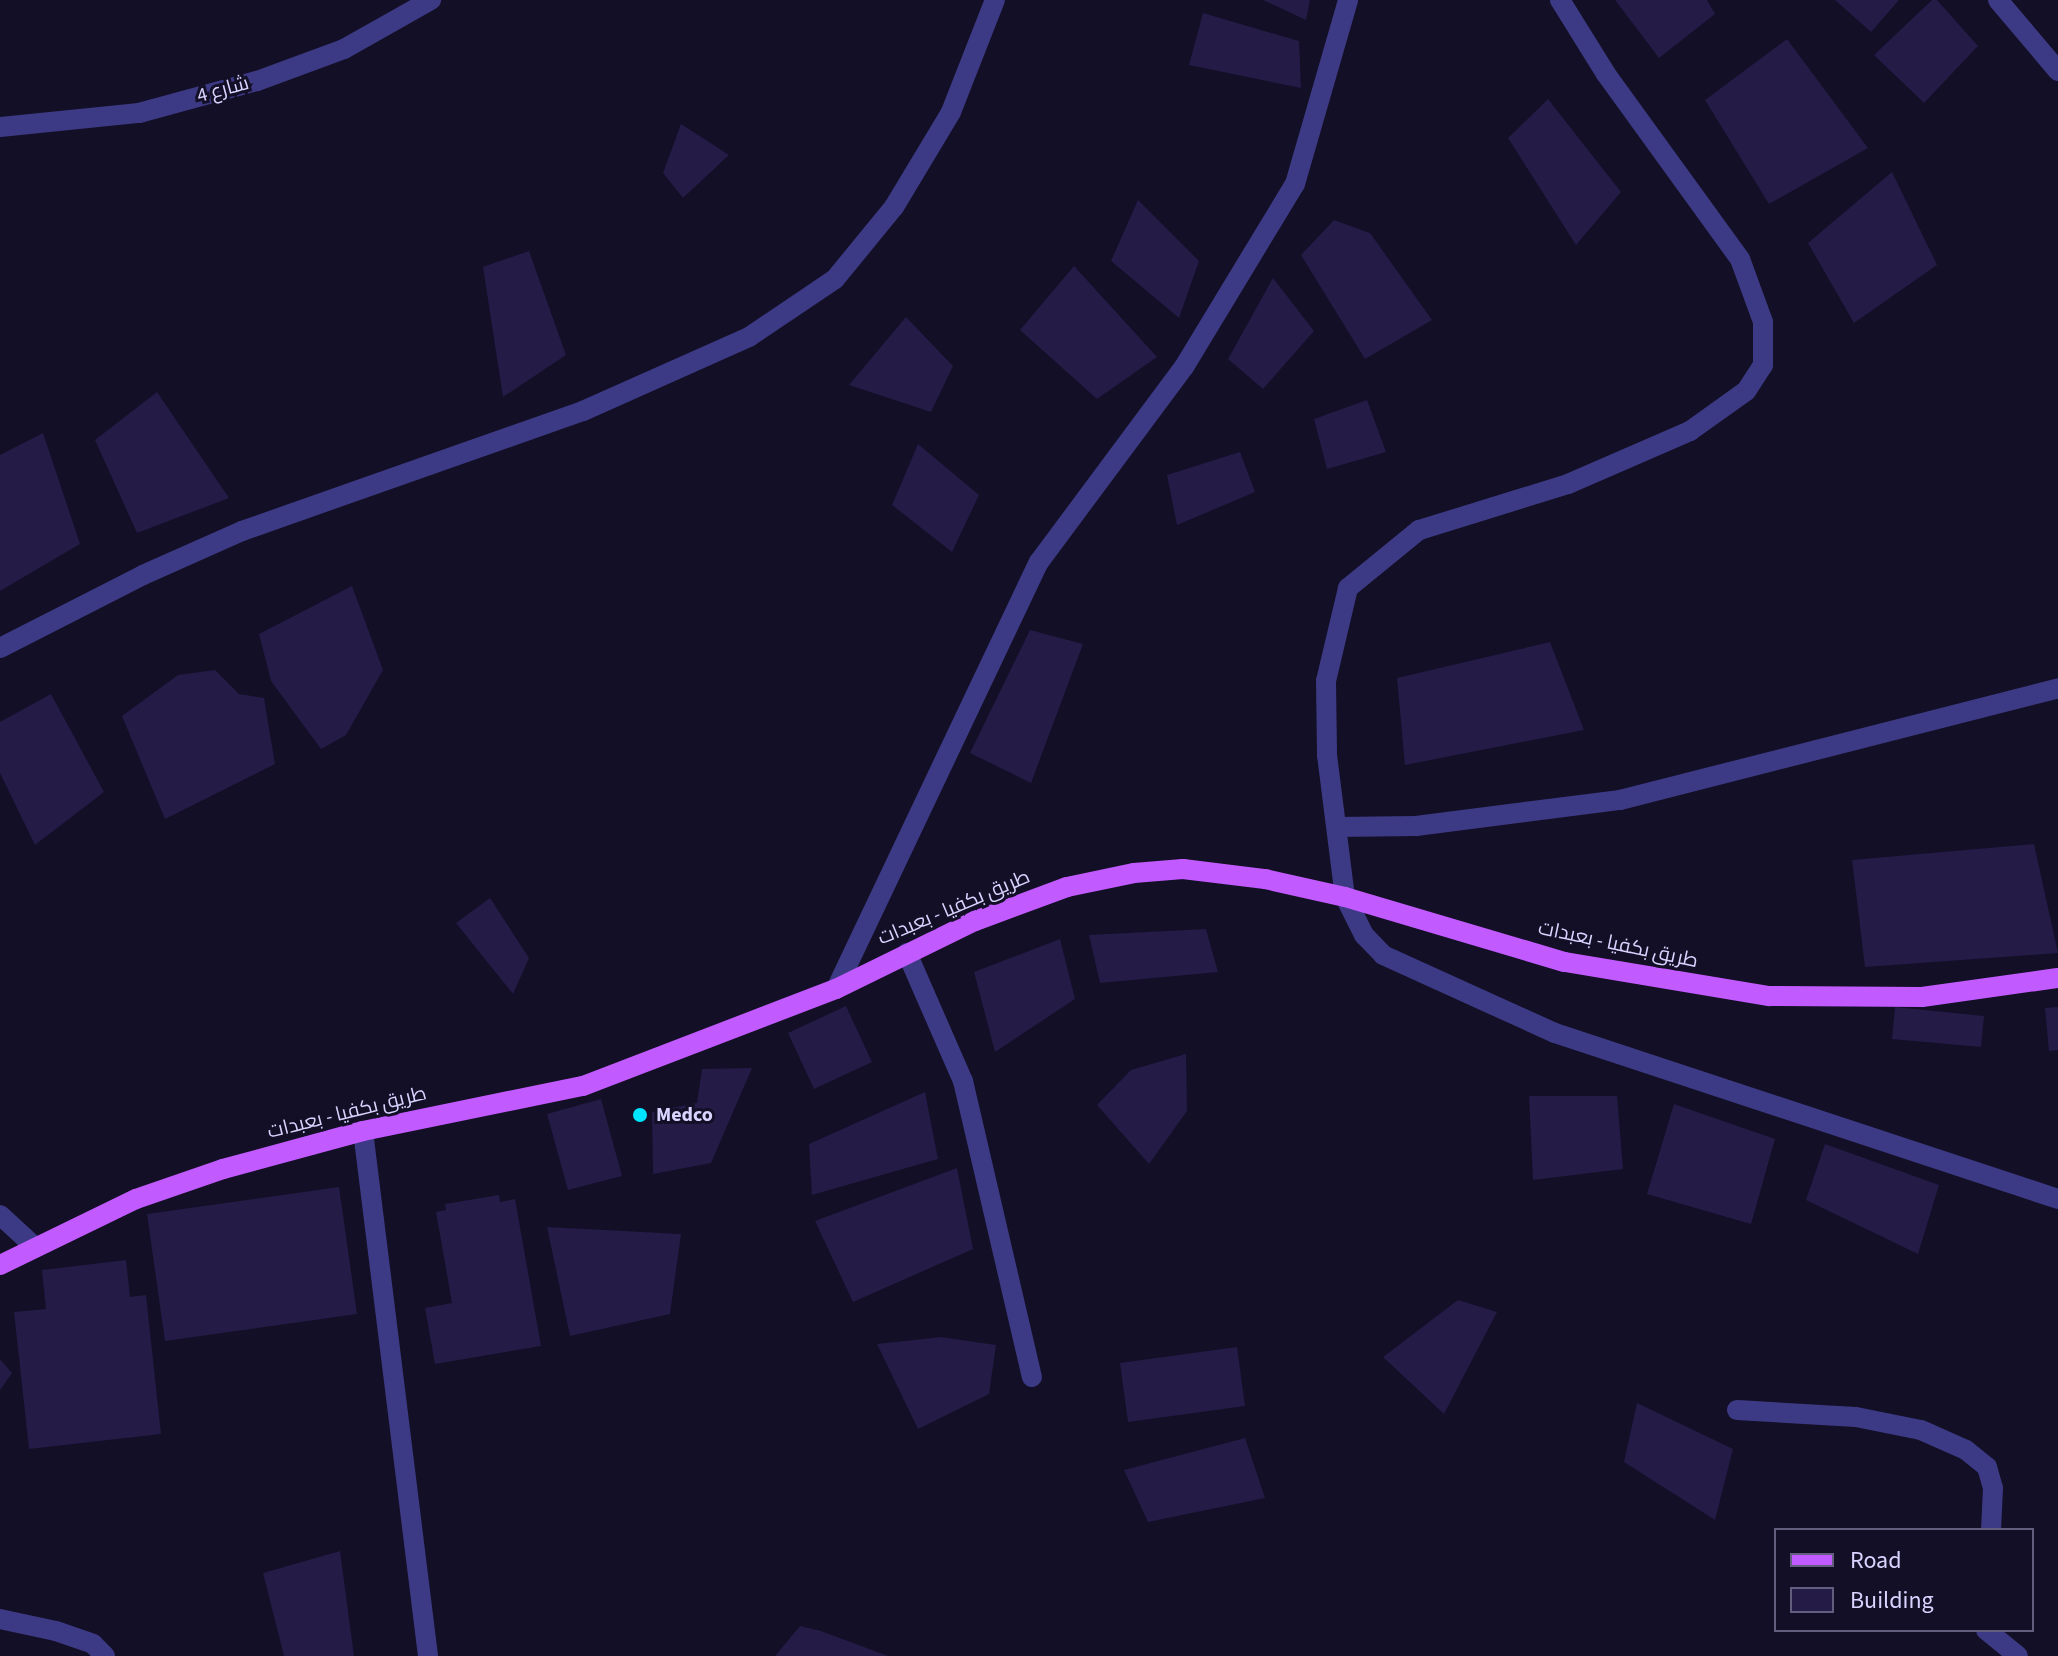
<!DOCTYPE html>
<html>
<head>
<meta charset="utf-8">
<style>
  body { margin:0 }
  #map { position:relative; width:2058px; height:1656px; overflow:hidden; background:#130f26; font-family:"Source Sans 3",Cairo,sans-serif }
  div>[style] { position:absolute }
  .building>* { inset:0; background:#241b47 }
  .minor>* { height:20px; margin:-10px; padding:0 10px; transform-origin:10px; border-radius:10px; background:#3d3a85 }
  .major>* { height:20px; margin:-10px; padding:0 10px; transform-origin:10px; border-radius:10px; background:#c25bff }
  .dots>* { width:22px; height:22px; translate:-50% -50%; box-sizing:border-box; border:4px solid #130f26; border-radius:50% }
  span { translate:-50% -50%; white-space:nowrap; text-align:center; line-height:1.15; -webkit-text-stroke:6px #130f26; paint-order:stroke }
  .street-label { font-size:20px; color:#d9d4ff }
  .poi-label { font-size:20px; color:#d9d4ff; font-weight:700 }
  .left { translate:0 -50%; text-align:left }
  .legend { position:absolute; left:1774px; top:1528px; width:260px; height:104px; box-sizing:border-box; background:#130f26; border:2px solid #625e7d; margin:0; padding:10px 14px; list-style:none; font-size:24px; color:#d9d4ff }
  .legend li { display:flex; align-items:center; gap:16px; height:40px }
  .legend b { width:40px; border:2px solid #625e7d }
</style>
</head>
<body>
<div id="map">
  <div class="building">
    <div style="clip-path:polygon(1263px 0,1310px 0,1306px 20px)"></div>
    <div style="clip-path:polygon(1615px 0,1707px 0,1715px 14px,1659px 58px)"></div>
    <div style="clip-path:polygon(1835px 0,1899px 0,1871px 32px)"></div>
    <div style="clip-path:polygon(1932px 0,1937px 0,1978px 46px,1924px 103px,1874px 55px)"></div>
    <div style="clip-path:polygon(1203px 13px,1299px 41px,1301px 88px,1189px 65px)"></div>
    <div style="clip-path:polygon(1787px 39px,1868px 148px,1769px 204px,1705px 100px)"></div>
    <div style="clip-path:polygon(1548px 99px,1621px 192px,1576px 245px,1508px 138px)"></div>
    <div style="clip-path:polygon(681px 124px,729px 155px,683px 198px,663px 173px)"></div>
    <div style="clip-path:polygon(1892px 172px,1937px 265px,1854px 323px,1808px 243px)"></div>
    <div style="clip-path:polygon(1138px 200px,1199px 261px,1179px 318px,1111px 261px)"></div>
    <div style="clip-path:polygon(1334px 220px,1370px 233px,1432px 320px,1365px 359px,1301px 255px)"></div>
    <div style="clip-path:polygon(529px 251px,566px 355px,503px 397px,483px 267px)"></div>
    <div style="clip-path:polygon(1074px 266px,1157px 357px,1097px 399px,1020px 330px)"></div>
    <div style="clip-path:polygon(1273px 278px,1314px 331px,1263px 389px,1228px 359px)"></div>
    <div style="clip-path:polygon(906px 317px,953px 366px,931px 412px,849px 385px)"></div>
    <div style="clip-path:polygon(157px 392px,229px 498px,137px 533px,95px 440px)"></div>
    <div style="clip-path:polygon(1367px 400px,1386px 452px,1327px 469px,1314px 419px)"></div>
    <div style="clip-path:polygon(43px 433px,80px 544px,0 591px,0 455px)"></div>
    <div style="clip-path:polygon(918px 444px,979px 495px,952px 552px,892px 505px)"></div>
    <div style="clip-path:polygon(1240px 452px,1255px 492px,1177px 525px,1167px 475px)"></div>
    <div style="clip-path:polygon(352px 586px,383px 670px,346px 735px,321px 749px,271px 681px,259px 634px)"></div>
    <div style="clip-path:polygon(1030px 630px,1083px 644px,1031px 783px,970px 753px)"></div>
    <div style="clip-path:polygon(1550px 642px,1584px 730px,1405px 765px,1397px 678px)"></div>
    <div style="clip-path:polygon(215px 670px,239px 694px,264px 698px,275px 764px,165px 819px,122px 716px,178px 675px)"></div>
    <div style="clip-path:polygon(51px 694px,104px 792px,35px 845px,0 773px,0 722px)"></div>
    <div style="clip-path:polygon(2034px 844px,2058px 953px,1865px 967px,1852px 860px)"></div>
    <div style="clip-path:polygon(490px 898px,529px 958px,513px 994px,456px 923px)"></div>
    <div style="clip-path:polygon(1206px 929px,1218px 972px,1100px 983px,1089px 935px)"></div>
    <div style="clip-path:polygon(1060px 939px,1075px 999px,995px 1052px,974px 972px)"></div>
    <div style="clip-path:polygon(846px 1006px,872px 1062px,814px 1089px,788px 1033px)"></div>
    <div style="clip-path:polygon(1895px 1007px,1984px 1016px,1981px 1047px,1892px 1039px)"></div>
    <div style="clip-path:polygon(2058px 1007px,2058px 1050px,2049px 1051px,2045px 1008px)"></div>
    <div style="clip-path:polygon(1186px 1054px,1187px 1111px,1149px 1164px,1097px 1105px,1131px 1070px)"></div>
    <div style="clip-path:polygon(752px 1068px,711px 1163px,653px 1174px,652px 1112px,697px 1103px,702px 1069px)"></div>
    <div style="clip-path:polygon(925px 1092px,938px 1159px,812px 1195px,809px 1144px)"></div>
    <div style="clip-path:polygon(1529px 1096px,1617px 1096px,1623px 1169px,1533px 1180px)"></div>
    <div style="clip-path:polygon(601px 1099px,622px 1176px,568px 1190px,547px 1114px)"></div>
    <div style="clip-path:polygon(1674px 1104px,1775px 1139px,1751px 1224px,1647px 1194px)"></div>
    <div style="clip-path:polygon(1825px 1144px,1939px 1185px,1918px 1254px,1806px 1200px)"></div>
    <div style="clip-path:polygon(957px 1168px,973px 1249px,853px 1302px,815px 1221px)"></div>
    <div style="clip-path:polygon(339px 1187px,357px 1314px,165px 1341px,147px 1214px)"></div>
    <div style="clip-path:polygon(499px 1195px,500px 1202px,515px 1199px,541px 1346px,435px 1364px,425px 1308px,452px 1303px,436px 1212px,446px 1210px,445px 1204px)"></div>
    <div style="clip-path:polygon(547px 1227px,681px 1234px,670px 1314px,570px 1336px)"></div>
    <div style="clip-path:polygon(126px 1260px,130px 1297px,146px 1295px,161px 1434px,29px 1449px,14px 1312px,46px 1309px,42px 1270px)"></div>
    <div style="clip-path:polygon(1458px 1300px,1497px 1312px,1444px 1414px,1383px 1357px)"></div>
    <div style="clip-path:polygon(941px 1337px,996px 1345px,989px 1394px,918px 1429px,877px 1344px)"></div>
    <div style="clip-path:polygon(1237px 1347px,1245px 1406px,1128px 1422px,1120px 1363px)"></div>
    <div style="clip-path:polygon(0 1359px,12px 1373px,0 1390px)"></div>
    <div style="clip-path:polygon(1637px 1403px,1733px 1449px,1715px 1520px,1624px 1462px)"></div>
    <div style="clip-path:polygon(1245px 1438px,1265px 1498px,1148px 1522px,1124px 1470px)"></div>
    <div style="clip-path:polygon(340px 1551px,354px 1656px,284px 1656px,263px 1573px)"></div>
    <div style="clip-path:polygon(800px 1626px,821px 1631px,888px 1656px,775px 1656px)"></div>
  </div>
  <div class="minor">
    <div style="left:1560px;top:0;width:87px;rotate:58.1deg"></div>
    <div style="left:1606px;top:74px;width:228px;rotate:54.1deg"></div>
    <div style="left:1740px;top:259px;width:67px;rotate:69.9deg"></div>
    <div style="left:1763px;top:322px;width:43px;rotate:90deg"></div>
    <div style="left:1763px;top:365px;width:31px;rotate:123deg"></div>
    <div style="left:1746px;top:391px;width:69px;rotate:144.5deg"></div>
    <div style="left:1690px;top:431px;width:133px;rotate:156.5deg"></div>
    <div style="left:1568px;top:484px;width:156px;rotate:162.8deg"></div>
    <div style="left:1419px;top:530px;width:92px;rotate:140.8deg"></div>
    <div style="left:1348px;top:588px;width:96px;rotate:103.3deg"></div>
    <div style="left:1326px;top:681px;width:74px;rotate:89.2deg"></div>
    <div style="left:1327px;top:755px;width:143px;rotate:82.8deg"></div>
    <div style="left:1345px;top:897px;width:42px;rotate:63.4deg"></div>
    <div style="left:1364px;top:935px;width:28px;rotate:46deg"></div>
    <div style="left:1383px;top:955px;width:189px;rotate:24.4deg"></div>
    <div style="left:1555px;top:1033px;width:530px;rotate:18.26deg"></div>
    <div style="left:1998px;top:0;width:93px;rotate:49.8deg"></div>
    <div style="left:0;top:127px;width:140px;rotate:-5.8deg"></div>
    <div style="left:139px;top:113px;width:122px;rotate:-15.2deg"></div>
    <div style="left:257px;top:81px;width:93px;rotate:-20.2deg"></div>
    <div style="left:344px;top:49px;width:100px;rotate:-29.4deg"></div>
    <div style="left:0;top:648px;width:161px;rotate:-27deg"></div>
    <div style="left:143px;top:575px;width:108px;rotate:-24deg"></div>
    <div style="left:242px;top:531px;width:361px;rotate:-19.4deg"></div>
    <div style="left:583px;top:411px;width:182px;rotate:-24deg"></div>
    <div style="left:749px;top:337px;width:104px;rotate:-34deg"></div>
    <div style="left:835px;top:279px;width:93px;rotate:-50.7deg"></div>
    <div style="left:894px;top:207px;width:111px;rotate:-59deg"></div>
    <div style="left:951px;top:112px;width:120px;rotate:-68.6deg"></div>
    <div style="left:1337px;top:827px;width:79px;rotate:-0.7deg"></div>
    <div style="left:1416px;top:826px;width:206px;rotate:-7.3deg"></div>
    <div style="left:1620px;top:800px;width:452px;rotate:-14.3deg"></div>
    <div style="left:907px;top:953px;width:140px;rotate:66.4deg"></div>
    <div style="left:963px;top:1081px;width:304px;rotate:76.9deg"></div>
    <div style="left:836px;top:989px;width:473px;rotate:-64.6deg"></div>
    <div style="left:1039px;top:562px;width:243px;rotate:-53.4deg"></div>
    <div style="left:1184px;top:367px;width:214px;rotate:-58.8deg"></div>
    <div style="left:1295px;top:184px;width:191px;rotate:-73.9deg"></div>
    <div style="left:363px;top:1131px;width:529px;rotate:82.94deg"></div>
    <div style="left:0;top:1215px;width:46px;rotate:42.4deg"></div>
    <div style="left:1737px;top:1410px;width:119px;rotate:3.4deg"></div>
    <div style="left:1856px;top:1417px;width:66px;rotate:11.3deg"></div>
    <div style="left:1921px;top:1430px;width:49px;rotate:24deg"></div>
    <div style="left:1966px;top:1450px;width:27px;rotate:39deg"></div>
    <div style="left:1987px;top:1467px;width:22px;rotate:74deg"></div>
    <div style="left:1993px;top:1488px;width:42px;rotate:92.7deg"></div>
    <div style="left:0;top:1619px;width:57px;rotate:12.1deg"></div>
    <div style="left:56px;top:1631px;width:39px;rotate:19deg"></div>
    <div style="left:93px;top:1644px;width:17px;rotate:45deg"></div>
    <div style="left:1986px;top:1630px;width:41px;rotate:39.1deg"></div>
  </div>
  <div class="major">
    <div style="left:0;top:1265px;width:151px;rotate:-25.9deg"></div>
    <div style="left:136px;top:1199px;width:92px;rotate:-19deg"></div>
    <div style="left:223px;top:1169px;width:145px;rotate:-15.2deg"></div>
    <div style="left:363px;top:1131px;width:225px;rotate:-11.6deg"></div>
    <div style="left:583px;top:1086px;width:271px;rotate:-21deg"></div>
    <div style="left:836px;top:989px;width:155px;rotate:-26.1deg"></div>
    <div style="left:975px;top:921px;width:98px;rotate:-20.3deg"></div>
    <div style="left:1067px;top:887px;width:68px;rotate:-11.8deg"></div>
    <div style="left:1134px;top:873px;width:49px;rotate:-4.7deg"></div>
    <div style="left:1183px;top:869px;width:83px;rotate:7deg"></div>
    <div style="left:1265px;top:879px;width:82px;rotate:12.7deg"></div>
    <div style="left:1345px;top:897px;width:229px;rotate:16.5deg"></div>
    <div style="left:1565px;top:962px;width:207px;rotate:9.5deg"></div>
    <div style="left:1769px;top:996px;width:153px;rotate:0.4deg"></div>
    <div style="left:1922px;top:997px;width:137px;rotate:-8deg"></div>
  </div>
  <div class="dots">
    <div style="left:640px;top:1115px;background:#00e5ff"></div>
  </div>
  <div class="street-label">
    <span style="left:223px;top:90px;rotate:-15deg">شارع 4</span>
    <span style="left:954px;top:908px;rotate:-23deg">طريق بكفيا - بعبدات</span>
    <span style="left:1618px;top:945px;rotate:12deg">طريق بكفيا - بعبدات</span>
    <span style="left:347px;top:1113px;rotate:-14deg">طريق بكفيا - بعبدات</span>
  </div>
  <div class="poi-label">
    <span class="left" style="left:656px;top:1115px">Medco</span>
  </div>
  <ul class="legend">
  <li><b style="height:10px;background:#c25bff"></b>Road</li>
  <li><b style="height:22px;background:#241b47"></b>Building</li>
  </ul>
</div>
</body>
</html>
